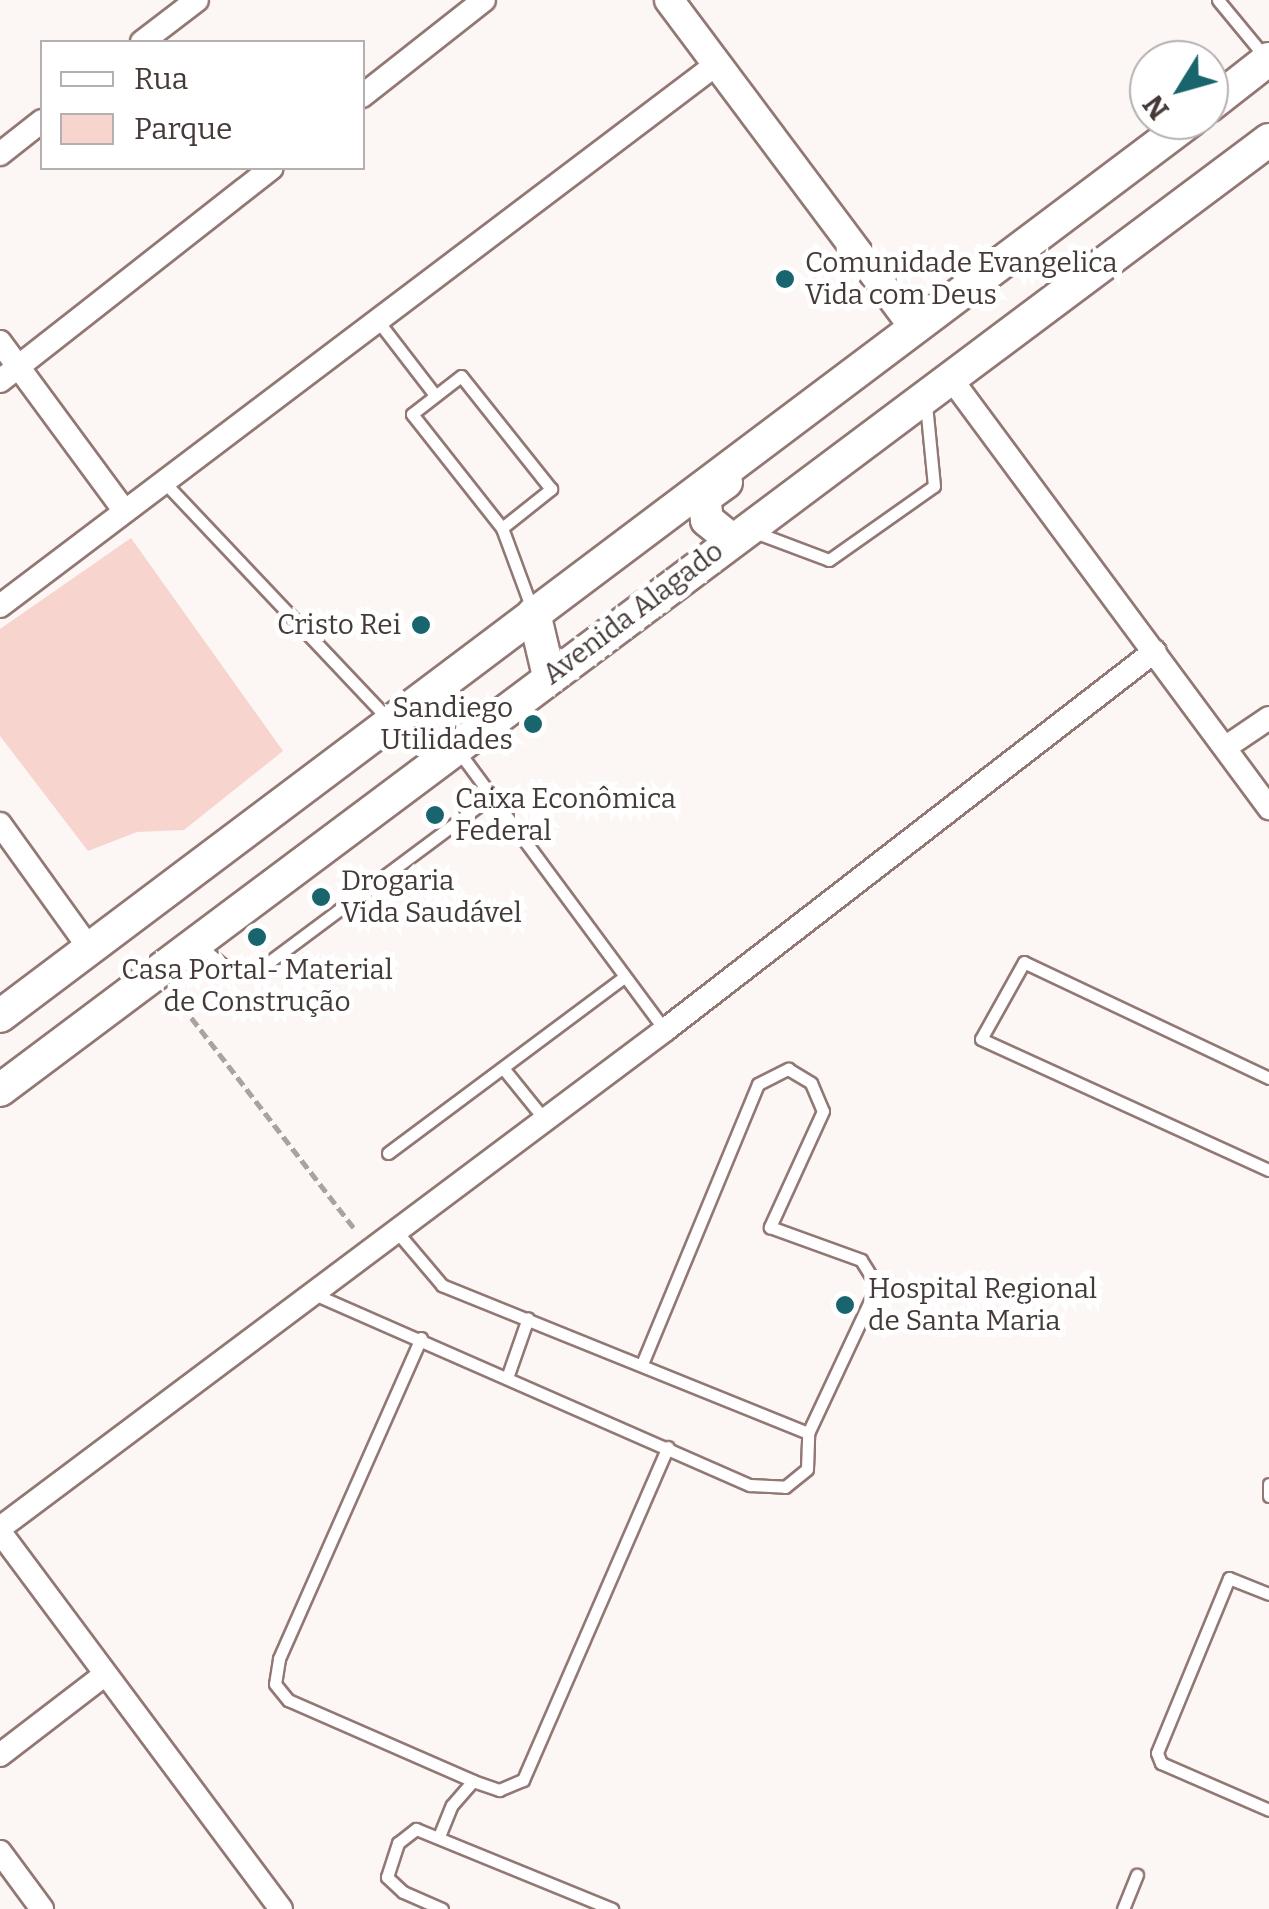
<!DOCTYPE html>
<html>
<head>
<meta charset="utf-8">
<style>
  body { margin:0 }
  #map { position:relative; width:1269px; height:1909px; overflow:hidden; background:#fcf6f5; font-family:Bitter,serif }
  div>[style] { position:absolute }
  .green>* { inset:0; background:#f8d4cf }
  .path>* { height:5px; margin-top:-2.5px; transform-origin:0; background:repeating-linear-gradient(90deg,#aaa1a0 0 10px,transparent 0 15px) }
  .roads { filter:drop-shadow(2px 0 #927874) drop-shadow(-2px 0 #927874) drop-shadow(0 2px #927874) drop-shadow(0 -2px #927874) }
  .service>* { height:11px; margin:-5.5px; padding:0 5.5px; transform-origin:5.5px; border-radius:5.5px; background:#fff }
  .minor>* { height:22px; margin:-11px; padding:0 11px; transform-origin:11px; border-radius:11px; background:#fff }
  .tertiary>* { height:28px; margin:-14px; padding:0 14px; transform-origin:14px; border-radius:14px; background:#fff }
  .secondary>* { height:32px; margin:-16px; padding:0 16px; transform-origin:16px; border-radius:16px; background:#fff }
  .dots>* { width:28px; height:28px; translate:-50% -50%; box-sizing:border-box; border:5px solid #fff; border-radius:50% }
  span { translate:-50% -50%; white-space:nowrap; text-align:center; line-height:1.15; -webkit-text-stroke:10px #fff; paint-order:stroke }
  .poi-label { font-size:28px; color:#453a38 }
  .left { translate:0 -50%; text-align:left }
  .right { translate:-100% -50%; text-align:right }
  .street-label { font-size:28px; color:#453a38 }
  .legend { position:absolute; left:40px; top:40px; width:325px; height:130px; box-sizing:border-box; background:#fff; border:2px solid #b5b0af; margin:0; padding:12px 18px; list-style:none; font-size:30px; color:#453a38 }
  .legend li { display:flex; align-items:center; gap:20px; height:50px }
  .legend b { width:50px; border:2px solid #b5b0af }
  .north { position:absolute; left:1129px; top:40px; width:100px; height:100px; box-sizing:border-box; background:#fff; border:2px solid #b5b0af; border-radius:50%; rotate:233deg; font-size:28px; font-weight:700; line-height:40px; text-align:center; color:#453a38 }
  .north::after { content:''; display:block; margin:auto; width:35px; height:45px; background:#18656e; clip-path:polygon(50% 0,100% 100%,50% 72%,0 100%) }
</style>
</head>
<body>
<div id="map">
  <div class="green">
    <div style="clip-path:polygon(131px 538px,283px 751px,184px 830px,137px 832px,88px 851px,0 736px,0 629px)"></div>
  </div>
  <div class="path">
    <div style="left:173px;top:994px;width:299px;rotate:52.3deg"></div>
  </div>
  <div class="roads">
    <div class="service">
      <div style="left:1218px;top:0;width:74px;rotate:50.5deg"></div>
      <div style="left:378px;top:321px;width:93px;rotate:52.4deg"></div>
      <div style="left:165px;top:483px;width:325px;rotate:46.6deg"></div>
      <div style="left:502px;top:528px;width:63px;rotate:-38.5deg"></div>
      <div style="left:551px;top:489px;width:144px;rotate:-128.5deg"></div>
      <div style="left:461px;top:376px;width:62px;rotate:142.2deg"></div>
      <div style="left:412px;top:414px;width:145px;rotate:51.7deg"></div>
      <div style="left:502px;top:528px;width:86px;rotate:69.7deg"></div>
      <div style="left:752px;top:531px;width:82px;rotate:20.6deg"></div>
      <div style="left:829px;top:560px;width:128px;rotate:-35.2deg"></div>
      <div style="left:934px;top:486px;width:81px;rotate:-95.6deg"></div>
      <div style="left:459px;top:752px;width:346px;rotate:53.5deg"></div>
      <div style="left:199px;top:945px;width:43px;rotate:40.3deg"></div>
      <div style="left:232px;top:973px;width:21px;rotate:3deg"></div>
      <div style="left:253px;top:974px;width:298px;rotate:-36.7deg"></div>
      <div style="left:503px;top:1068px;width:67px;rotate:51.1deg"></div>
      <div style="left:1269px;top:1078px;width:271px;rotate:-154.7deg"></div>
      <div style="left:1024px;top:962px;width:88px;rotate:119.2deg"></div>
      <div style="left:981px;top:1039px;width:316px;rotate:24.5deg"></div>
      <div style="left:388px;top:1153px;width:293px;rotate:-36.7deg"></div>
      <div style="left:314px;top:1294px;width:476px;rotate:23.7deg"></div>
      <div style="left:750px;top:1485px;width:35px;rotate:3deg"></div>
      <div style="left:785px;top:1487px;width:28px;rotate:-39deg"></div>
      <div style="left:807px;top:1469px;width:36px;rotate:-88deg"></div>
      <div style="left:808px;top:1433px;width:395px;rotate:-158deg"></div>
      <div style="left:442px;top:1285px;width:70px;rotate:-130.3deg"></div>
      <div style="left:421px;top:1338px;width:351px;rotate:113.9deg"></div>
      <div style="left:279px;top:1659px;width:25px;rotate:99deg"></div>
      <div style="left:275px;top:1684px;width:21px;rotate:51deg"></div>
      <div style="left:288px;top:1700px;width:202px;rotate:23.6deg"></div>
      <div style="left:473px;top:1781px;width:28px;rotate:19deg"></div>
      <div style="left:499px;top:1790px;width:26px;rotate:-23deg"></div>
      <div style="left:523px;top:1780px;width:363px;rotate:-66.5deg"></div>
      <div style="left:642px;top:1364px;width:303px;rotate:-67.5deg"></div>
      <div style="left:758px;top:1084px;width:34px;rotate:-27deg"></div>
      <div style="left:788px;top:1069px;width:27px;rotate:31deg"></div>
      <div style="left:811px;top:1083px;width:30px;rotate:67deg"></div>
      <div style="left:823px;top:1111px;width:128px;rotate:114.6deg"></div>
      <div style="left:770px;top:1227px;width:97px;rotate:19.9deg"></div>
      <div style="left:861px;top:1260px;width:31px;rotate:58deg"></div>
      <div style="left:877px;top:1286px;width:162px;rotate:115.1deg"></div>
      <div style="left:508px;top:1375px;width:60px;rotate:-70.7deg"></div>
      <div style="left:1269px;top:1484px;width:12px;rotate:90deg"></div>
      <div style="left:1269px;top:1594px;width:43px;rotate:-158.2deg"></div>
      <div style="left:1229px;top:1578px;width:189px;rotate:112.4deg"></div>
      <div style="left:1157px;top:1753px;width:11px;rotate:68deg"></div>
      <div style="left:1161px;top:1763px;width:118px;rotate:23.5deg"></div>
      <div style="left:440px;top:1834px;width:31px;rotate:-68deg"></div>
      <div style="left:452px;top:1805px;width:32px;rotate:-49deg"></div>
      <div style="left:442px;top:1909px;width:43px;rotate:-156.4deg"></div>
      <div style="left:403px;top:1892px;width:22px;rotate:-137deg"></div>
      <div style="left:387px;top:1877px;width:36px;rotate:-72deg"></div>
      <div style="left:398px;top:1843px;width:23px;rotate:-38deg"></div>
      <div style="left:416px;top:1829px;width:212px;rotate:22.2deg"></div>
      <div style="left:1123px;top:1909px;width:37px;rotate:-68deg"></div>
    </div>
    <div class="minor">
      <div style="left:142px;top:42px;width:69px;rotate:-37.4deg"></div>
      <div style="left:362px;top:96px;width:155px;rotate:-38.2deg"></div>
      <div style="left:0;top:154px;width:53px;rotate:-38.2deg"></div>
      <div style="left:0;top:342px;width:209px;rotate:53.6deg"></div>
      <div style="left:952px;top:380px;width:533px;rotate:53.47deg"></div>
      <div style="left:0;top:381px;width:345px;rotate:-38.1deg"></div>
      <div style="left:0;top:606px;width:899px;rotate:-37.09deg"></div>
      <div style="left:1226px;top:747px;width:52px;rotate:-34deg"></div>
      <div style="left:0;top:824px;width:153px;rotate:54.3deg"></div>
      <div style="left:0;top:1528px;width:831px;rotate:-36.83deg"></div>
      <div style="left:665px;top:1030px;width:619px;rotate:-37.72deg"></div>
      <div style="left:0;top:1532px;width:470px;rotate:53.3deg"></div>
      <div style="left:0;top:1755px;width:130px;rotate:-37.5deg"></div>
      <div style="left:0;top:1852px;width:71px;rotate:53.6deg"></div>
    </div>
    <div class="tertiary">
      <div style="left:669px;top:0;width:407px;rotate:53.2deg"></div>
    </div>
    <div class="secondary">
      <div style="left:1209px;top:106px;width:76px;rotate:-38.1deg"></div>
      <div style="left:726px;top:482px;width:27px;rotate:144deg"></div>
      <div style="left:704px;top:498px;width:22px;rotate:82deg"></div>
      <div style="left:707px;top:520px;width:32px;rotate:39deg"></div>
      <div style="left:534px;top:613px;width:65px;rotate:76.6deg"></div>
      <div style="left:0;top:1016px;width:1490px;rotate:-36.95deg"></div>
      <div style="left:0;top:1090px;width:1585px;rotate:-36.82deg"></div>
    </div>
  </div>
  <div class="dots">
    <div style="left:785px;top:279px;background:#18656e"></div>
    <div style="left:421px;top:625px;background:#18656e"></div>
    <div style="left:533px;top:724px;background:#18656e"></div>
    <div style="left:435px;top:815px;background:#18656e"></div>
    <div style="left:321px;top:897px;background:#18656e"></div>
    <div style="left:257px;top:937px;background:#18656e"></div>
    <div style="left:845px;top:1305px;background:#18656e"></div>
  </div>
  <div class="poi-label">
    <span class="left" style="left:805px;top:279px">Comunidade Evangelica<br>Vida com Deus</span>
    <span class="right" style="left:401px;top:625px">Cristo Rei</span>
    <span class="right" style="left:513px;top:724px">Sandiego<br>Utilidades</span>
    <span class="left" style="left:455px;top:815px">Caixa Econômica<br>Federal</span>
    <span class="left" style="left:341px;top:897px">Drogaria<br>Vida Saudável</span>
    <span style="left:257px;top:986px">Casa Portal- Material<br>de Construção</span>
    <span class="left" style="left:868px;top:1305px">Hospital Regional<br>de Santa Maria</span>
  </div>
  <div class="street-label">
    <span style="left:633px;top:613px;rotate:-37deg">Avenida Alagado</span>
  </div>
  <ul class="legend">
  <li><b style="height:12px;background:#fff"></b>Rua</li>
  <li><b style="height:28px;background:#f8d4cf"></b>Parque</li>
  </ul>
  <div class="north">N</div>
</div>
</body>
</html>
